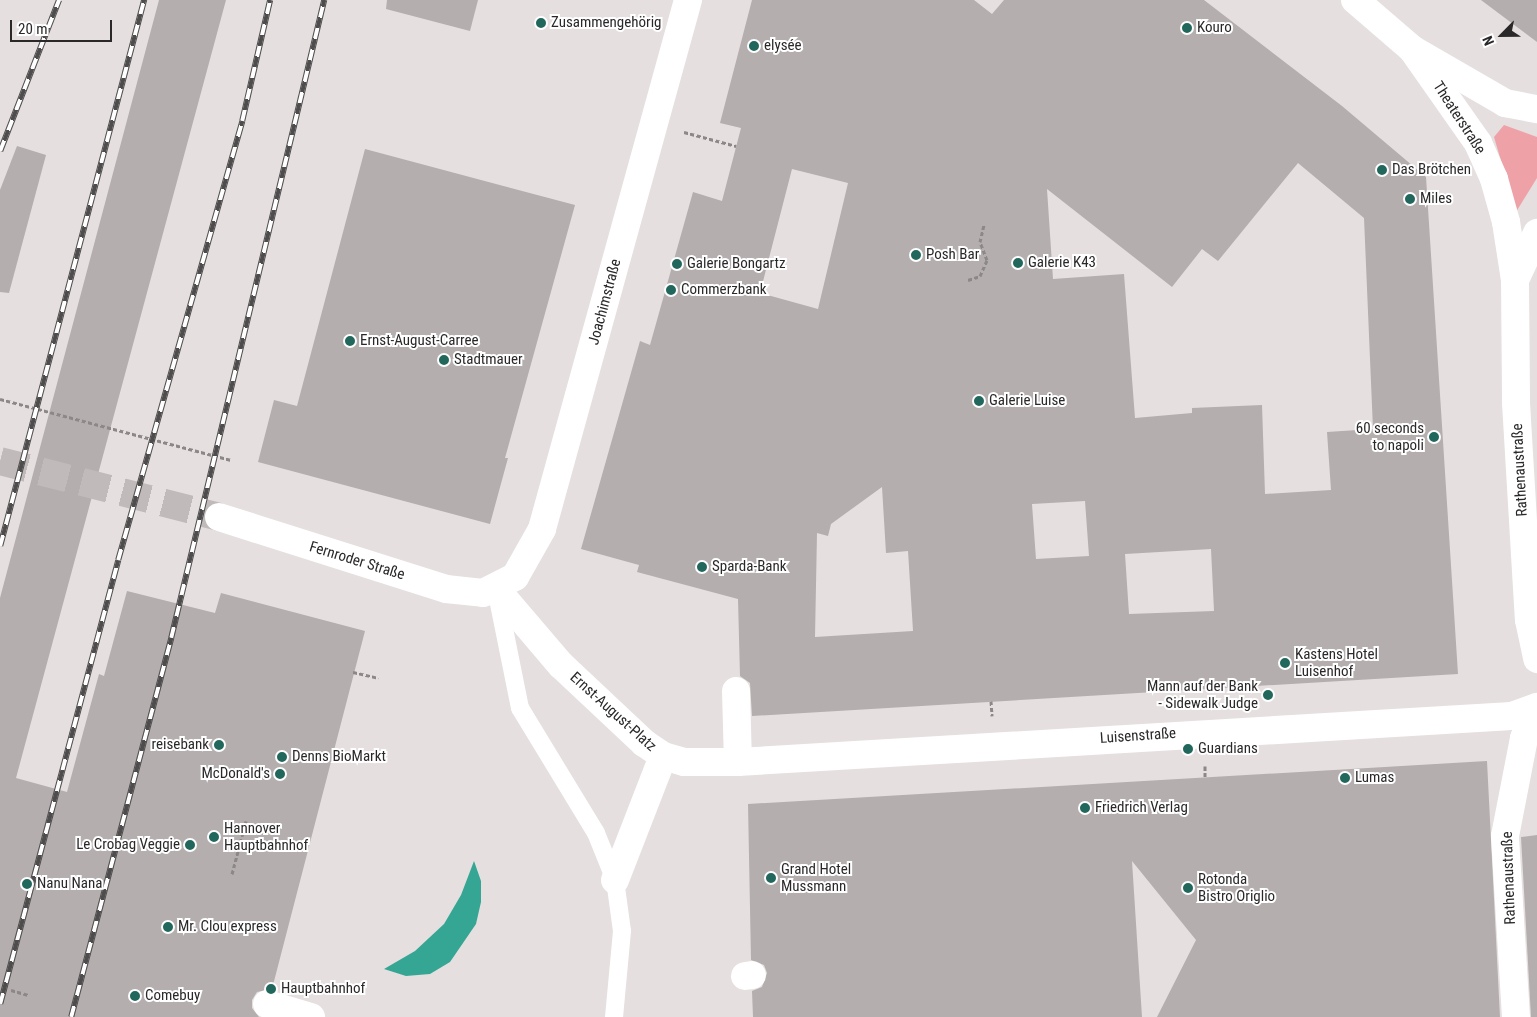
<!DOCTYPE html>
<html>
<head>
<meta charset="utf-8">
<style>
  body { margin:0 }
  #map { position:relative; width:1537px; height:1017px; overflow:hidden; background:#e5dfdf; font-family:"Roboto Condensed",sans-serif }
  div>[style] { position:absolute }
  .green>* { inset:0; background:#eea2a8 }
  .water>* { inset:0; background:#35a693 }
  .building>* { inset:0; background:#b4aeae }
  .secondary-tunnel>* { height:28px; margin-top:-14px; transform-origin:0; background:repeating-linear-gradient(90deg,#c0baba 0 28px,transparent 0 42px) }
  .path>* { height:3px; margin-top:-1.5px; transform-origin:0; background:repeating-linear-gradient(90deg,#8c8888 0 4px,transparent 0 6.5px) }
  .lane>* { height:18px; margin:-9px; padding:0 9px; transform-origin:9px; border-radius:9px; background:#fff }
  .street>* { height:28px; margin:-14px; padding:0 14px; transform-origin:14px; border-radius:14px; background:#fff }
  .secondary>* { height:28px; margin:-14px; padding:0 14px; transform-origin:14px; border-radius:14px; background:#fff }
  .rail>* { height:5.5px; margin-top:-2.75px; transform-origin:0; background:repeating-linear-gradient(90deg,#fff 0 11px,#4e4c4c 0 22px); box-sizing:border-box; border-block:1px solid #4e4c4c }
  .dots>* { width:14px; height:14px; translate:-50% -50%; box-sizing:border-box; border:2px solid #fff; border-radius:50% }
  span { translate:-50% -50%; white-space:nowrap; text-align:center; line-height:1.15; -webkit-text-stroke:4px #fff; paint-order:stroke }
  .poi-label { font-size:15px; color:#2a2828 }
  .left { translate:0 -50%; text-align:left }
  .right { translate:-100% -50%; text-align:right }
  .street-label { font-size:15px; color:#2a2828 }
  .north { position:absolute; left:1477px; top:10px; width:50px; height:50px; -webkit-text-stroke:4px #fff; paint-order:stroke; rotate:247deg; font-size:14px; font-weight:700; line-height:20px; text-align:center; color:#2a2828 }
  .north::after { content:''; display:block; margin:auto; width:18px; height:22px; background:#2a2828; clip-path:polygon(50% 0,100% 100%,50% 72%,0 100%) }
  .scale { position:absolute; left:10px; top:20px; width:102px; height:22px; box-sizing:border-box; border:2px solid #2a2828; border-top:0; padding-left:6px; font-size:15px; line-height:18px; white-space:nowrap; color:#2a2828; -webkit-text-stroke:4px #fff; paint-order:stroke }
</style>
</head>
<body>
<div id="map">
  <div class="green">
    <div style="clip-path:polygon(1504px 125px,1537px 137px,1537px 178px,1516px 212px,1494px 137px)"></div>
  </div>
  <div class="water">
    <div style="clip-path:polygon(474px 861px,481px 881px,481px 902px,476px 924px,450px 962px,430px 974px,406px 976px,384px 969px,415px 951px,444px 924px,461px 895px)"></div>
  </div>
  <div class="building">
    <div style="clip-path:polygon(159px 0,226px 0,16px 778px,67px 792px,99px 674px,104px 676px,127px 591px,215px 613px,221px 593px,365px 631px,272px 989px,257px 992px,252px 1000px,252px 1008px,259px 1017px,0 1017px,0 598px)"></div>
    <div style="clip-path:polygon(387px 0,478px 0,470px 31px,386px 9px)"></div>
    <div style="clip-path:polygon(evenodd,752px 0,974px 0,992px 14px,1004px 0,1204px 0,1342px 106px,1426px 177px,1458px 674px,752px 716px,750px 683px,740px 676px,738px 599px,637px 572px,639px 565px,581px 549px,640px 341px,650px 345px,693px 192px,722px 201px,741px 128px,720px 123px,752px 0,1298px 163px,1364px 218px,1373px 429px,1327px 432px,1331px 490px,1265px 494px,1262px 405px,1192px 408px,1192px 413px,1135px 418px,1124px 274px,1053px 279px,1047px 189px,1172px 287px,1202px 249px,1218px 261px,1298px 163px,752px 0,792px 169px,848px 183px,818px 309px,760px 293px,792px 169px,752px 0,882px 487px,886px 553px,908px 551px,913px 631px,815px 637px,817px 533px,828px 536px,831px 524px,882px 487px,752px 0,1085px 501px,1089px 556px,1036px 559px,1032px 504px,1085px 501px,752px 0,1211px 549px,1214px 611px,1129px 614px,1125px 554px,1211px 549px)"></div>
    <div style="clip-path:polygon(1481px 0,1537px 0,1537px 42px)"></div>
    <div style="clip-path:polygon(17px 146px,46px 155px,9px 293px,0 292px,0 190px)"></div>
    <div style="clip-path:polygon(365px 149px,575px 205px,505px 458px,508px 458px,490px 524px,258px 462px,274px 400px,297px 406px)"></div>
    <div style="clip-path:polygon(1487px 761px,1500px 1017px,1157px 1017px,1196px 940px,1132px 861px,1142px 1017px,753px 1017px,752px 991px,762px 987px,767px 973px,764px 965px,751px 960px,748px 804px)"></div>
    <div style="clip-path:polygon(1537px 835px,1537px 1017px,1531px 1017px,1521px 837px)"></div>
  </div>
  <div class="secondary-tunnel">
    <div style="left:0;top:461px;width:226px;rotate:14.3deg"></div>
  </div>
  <div class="path">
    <div style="left:684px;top:132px;width:54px;rotate:15.1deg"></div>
    <div style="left:968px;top:280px;width:13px;rotate:-18deg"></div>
    <div style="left:980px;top:276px;width:17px;rotate:-66deg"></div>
    <div style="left:987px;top:260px;width:19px;rotate:-111deg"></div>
    <div style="left:980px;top:242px;width:18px;rotate:-77deg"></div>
    <div style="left:0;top:399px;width:239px;rotate:14.8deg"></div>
    <div style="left:353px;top:672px;width:26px;rotate:13deg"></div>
    <div style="left:991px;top:701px;width:15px;rotate:86deg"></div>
    <div style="left:1205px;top:766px;width:11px;rotate:90deg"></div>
    <div style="left:232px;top:874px;width:55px;rotate:-75.2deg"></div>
    <div style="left:11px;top:990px;width:18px;rotate:16deg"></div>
  </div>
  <div class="lane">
    <div style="left:497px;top:594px;width:116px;rotate:78.6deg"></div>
    <div style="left:520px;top:708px;width:146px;rotate:58.7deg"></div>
    <div style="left:596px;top:833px;width:51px;rotate:68deg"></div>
    <div style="left:615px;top:880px;width:51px;rotate:82.2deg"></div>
    <div style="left:622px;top:931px;width:86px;rotate:95.3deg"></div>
  </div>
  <div class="street">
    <div style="left:1355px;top:0;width:75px;rotate:40.7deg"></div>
    <div style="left:1412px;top:49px;width:108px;rotate:30.1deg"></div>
    <div style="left:1505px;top:103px;width:33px;rotate:11deg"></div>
    <div style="left:1412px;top:49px;width:115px;rotate:54.9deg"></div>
    <div style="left:1478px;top:143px;width:39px;rotate:66deg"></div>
    <div style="left:1494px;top:179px;width:45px;rotate:74.4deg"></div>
    <div style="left:1506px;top:222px;width:59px;rotate:81.2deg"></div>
    <div style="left:1515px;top:280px;width:123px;rotate:89.5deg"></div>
    <div style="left:1516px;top:403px;width:217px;rotate:86.6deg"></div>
    <div style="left:1529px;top:620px;width:40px;rotate:78deg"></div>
    <div style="left:1515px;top:280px;width:52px;rotate:-64.9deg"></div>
    <div style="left:496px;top:589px;width:100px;rotate:49.5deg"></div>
    <div style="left:561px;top:665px;width:114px;rotate:43.2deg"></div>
    <div style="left:644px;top:743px;width:23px;rotate:34deg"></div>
    <div style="left:663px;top:756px;width:22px;rotate:16deg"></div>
    <div style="left:684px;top:762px;width:54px"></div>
    <div style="left:738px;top:762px;width:775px;rotate:-3.4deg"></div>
    <div style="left:1512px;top:716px;width:27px;rotate:-20deg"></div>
    <div style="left:736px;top:691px;width:71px;rotate:88.4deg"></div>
    <div style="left:615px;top:880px;width:133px;rotate:-68.8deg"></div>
    <div style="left:745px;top:976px;width:7px;rotate:-8deg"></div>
    <div style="left:267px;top:1004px;width:46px;rotate:16.5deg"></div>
    <div style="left:1516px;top:1017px;width:181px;rotate:-93.5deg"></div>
    <div style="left:1505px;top:836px;width:100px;rotate:-79deg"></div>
    <div style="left:1524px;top:738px;width:27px;rotate:-62deg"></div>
  </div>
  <div class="secondary">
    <div style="left:219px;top:517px;width:238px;rotate:17.6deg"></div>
    <div style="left:446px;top:589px;width:37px;rotate:6deg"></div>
    <div style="left:483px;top:593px;width:36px;rotate:-27deg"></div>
    <div style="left:515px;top:577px;width:55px;rotate:-60.6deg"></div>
    <div style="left:542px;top:529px;width:549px;rotate:-74.57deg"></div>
  </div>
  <div class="rail">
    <div style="left:0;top:151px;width:162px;rotate:-68.7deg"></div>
    <div style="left:0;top:546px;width:565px;rotate:-75.23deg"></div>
    <div style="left:0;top:1004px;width:459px;rotate:-75.1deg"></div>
    <div style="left:118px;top:560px;width:456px;rotate:-74.2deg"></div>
    <div style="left:242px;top:121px;width:124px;rotate:-77deg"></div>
    <div style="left:71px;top:1017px;width:392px;rotate:-75.2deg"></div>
    <div style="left:171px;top:638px;width:656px;rotate:-76.51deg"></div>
  </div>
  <div class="dots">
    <div style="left:541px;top:23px;background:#21675b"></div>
    <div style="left:1187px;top:28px;background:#21675b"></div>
    <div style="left:754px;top:46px;background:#21675b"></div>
    <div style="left:1382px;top:170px;background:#21675b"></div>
    <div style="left:1410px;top:199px;background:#21675b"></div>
    <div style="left:916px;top:255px;background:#21675b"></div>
    <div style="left:1018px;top:263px;background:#21675b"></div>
    <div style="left:677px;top:264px;background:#21675b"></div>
    <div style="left:671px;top:290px;background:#21675b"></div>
    <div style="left:350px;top:341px;background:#21675b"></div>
    <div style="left:444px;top:360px;background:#21675b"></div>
    <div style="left:979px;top:401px;background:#21675b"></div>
    <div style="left:1434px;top:437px;background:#21675b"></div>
    <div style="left:702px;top:567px;background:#21675b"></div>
    <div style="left:1285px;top:663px;background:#21675b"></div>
    <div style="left:1268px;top:695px;background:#21675b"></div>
    <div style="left:219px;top:745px;background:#21675b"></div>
    <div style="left:1188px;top:749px;background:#21675b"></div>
    <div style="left:282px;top:757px;background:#21675b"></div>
    <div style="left:280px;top:774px;background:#21675b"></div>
    <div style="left:1345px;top:778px;background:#21675b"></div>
    <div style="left:1085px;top:808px;background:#21675b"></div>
    <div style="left:214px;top:837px;background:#21675b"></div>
    <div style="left:190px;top:845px;background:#21675b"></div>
    <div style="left:771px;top:878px;background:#21675b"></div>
    <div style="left:27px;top:884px;background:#21675b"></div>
    <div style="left:1188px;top:888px;background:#21675b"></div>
    <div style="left:168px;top:927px;background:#21675b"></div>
    <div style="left:271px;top:989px;background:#21675b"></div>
    <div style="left:135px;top:996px;background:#21675b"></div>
  </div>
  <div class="poi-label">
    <span class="left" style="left:551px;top:23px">Zusammengehörig</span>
    <span class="left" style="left:1197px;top:28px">Kouro</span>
    <span class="left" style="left:764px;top:46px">elysée</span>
    <span class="left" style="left:1392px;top:170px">Das Brötchen</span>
    <span class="left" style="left:1420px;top:199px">Miles</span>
    <span class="left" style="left:926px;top:255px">Posh Bar</span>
    <span class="left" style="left:1028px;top:263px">Galerie K43</span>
    <span class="left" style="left:687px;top:264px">Galerie Bongartz</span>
    <span class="left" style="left:681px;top:290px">Commerzbank</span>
    <span class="left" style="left:360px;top:341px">Ernst-August-Carree</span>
    <span class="left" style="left:454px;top:360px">Stadtmauer</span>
    <span class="left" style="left:989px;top:401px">Galerie Luise</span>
    <span class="right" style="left:1424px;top:437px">60 seconds<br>to napoli</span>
    <span class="left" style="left:712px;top:567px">Sparda-Bank</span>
    <span class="left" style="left:1295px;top:663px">Kastens Hotel<br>Luisenhof</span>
    <span class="right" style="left:1258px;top:695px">Mann auf der Bank<br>- Sidewalk Judge</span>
    <span class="right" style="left:209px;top:745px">reisebank</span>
    <span class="left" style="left:1198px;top:749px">Guardians</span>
    <span class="left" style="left:292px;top:757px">Denns BioMarkt</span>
    <span class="right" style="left:270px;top:774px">McDonald's</span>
    <span class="left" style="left:1355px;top:778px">Lumas</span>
    <span class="left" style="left:1095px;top:808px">Friedrich Verlag</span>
    <span class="left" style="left:224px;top:837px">Hannover<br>Hauptbahnhof</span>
    <span class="right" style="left:180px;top:845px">Le Crobag Veggie</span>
    <span class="left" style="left:781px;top:878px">Grand Hotel<br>Mussmann</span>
    <span class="left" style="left:1198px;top:888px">Rotonda<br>Bistro Origlio</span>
    <span class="left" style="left:37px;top:884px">Nanu Nana</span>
    <span class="left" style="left:178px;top:927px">Mr. Clou express</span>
    <span class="left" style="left:281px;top:989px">Hauptbahnhof</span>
    <span class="left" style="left:145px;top:996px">Comebuy</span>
  </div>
  <div class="street-label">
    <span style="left:1459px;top:118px;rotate:57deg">Theaterstraße</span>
    <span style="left:605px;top:302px;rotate:-75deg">Joachimstraße</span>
    <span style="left:1520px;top:470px;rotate:-93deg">Rathenaustraße</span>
    <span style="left:357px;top:561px;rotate:17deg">Fernroder Straße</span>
    <span style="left:613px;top:712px;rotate:42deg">Ernst-August-Platz</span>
    <span style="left:1138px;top:736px;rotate:-4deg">Luisenstraße</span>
    <span style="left:1509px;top:878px;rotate:-92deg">Rathenaustraße</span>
  </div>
  <div class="north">N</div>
  <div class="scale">20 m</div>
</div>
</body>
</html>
